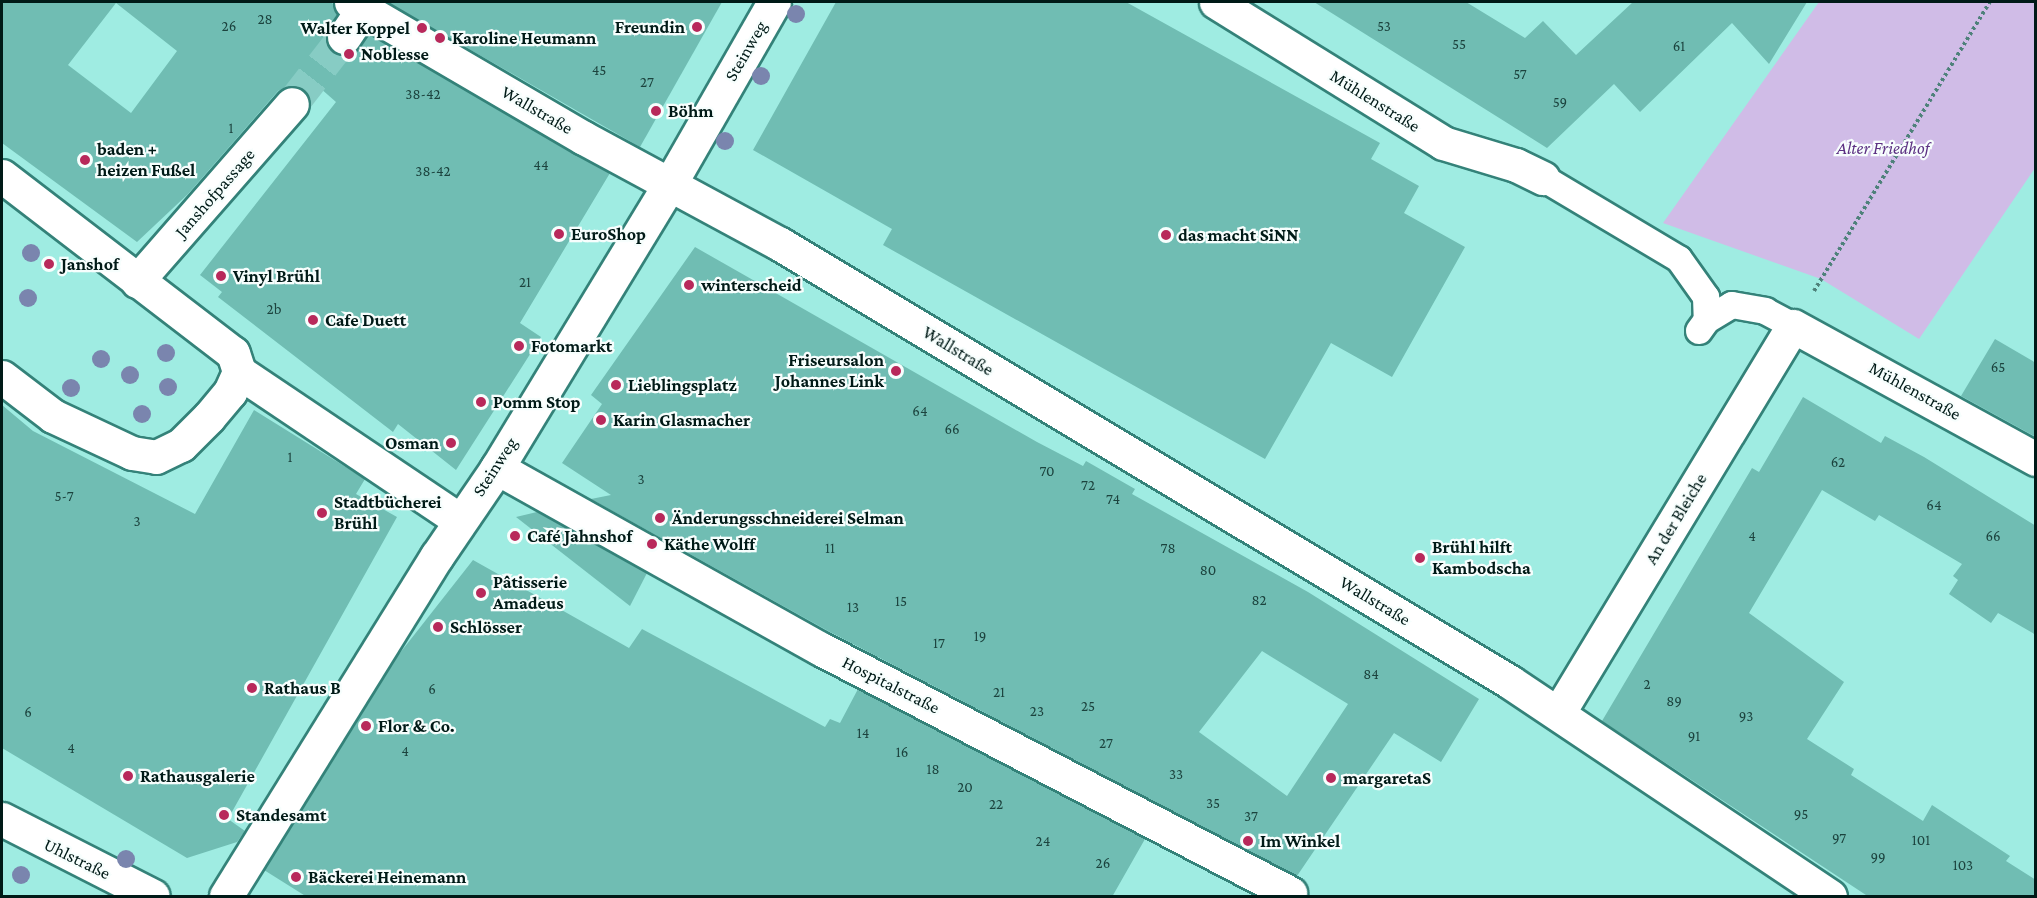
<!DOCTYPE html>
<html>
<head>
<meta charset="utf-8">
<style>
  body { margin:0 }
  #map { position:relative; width:2037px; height:898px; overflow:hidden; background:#9fece2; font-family:"Crimson Pro",serif }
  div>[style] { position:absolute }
  .green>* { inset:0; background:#d0bce7 }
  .building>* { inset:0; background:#70bdb3 }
  .street-tunnel>* { height:33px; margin-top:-16.5px; transform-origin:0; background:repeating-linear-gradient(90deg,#87ccc4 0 33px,transparent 0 49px) }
  .path>* { height:4px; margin-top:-2px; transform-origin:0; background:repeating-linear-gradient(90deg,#4e817a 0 3px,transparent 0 6px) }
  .roads { filter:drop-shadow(2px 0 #348279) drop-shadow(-2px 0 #348279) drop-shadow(0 2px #348279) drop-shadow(0 -2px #348279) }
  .lane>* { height:26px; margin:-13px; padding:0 13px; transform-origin:13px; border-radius:13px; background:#fff }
  .street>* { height:33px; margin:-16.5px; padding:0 16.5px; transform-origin:16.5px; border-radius:16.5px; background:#fff }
  .trees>* { width:18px; height:18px; margin:-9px; border-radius:50%; background:#7a85ae }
  .dots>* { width:16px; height:16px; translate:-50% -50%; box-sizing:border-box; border:3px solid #f7fefd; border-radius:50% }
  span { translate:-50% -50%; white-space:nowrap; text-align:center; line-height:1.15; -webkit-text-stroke:4.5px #f7fefd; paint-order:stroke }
  .number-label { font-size:15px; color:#1c433e }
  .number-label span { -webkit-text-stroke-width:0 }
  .poi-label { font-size:18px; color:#001a17; font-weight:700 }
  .right { translate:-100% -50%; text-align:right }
  .left { translate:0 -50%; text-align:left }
  .street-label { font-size:18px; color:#001a17 }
  .park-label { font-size:18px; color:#5c3183; font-style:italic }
  .frame { position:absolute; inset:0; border:3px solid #001a17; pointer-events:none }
</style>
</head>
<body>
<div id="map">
  <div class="green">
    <div style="clip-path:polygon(1819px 2px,2035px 2px,2035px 168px,1919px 339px,1821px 279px,1663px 223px)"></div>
  </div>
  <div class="building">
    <div style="clip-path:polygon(evenodd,2px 2px,332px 2px,337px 14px,325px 36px,334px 53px,353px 53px,369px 34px,610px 173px,520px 323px,541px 337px,456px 470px,398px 424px,393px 432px,218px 297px,222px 292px,200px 275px,336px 102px,311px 80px,302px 88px,287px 86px,278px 91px,188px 194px,137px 242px,2px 143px,2px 2px,116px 3px,177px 51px,131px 113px,68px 65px,116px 3px)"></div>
    <div style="clip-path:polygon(387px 2px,722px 2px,640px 147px)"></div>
    <div style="clip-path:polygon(836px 2px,1126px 2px,1380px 143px,1371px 159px,1419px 186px,1404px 213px,1465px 247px,1392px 377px,1331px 343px,1265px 459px,883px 245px,892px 229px,753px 150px)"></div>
    <div style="clip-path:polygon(1314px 2px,1466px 2px,1525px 38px,1543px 21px,1576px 55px,1633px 2px,1807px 2px,1769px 64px,1732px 23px,1640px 112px,1614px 84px,1547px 148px)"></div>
    <div style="clip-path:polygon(evenodd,695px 247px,1037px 442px,1083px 466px,1086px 461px,1135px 489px,1132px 494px,1308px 592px,1479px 699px,1441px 762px,1394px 733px,1297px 876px,830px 632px,591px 499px,611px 495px,562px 463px,602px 404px,591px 395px,695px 247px,1262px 651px,1348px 704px,1287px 796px,1199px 732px,1262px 651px)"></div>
    <div style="clip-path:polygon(1995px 339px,2036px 363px,2036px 437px,1961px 396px)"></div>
    <div style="clip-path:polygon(1803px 397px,1881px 443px,1885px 436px,1924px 457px,2036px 526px,2036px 635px,1998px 613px,1991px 623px,1949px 594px,1958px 580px,1953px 576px,1962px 564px,1879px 515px,1875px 521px,1822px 490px,1749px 613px,1844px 682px,1807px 739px,1854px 769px,1851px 775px,1923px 821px,1932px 805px,2010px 856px,2006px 861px,2036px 880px,2036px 897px,1869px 897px,1602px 721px,1752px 468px,1759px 472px)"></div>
    <div style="clip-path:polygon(2px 405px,33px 431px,195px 514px,254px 410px,365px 479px,356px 494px,397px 517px,228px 819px,245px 831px,237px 842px,187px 858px,2px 748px)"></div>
    <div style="clip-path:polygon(537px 512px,647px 573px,630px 606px,516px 517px)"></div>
    <div style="clip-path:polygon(473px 560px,629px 648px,642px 629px,825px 727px,830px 719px,840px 723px,858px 689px,1145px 839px,1112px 897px,307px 897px,264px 870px,396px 658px)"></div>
  </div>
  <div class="street-tunnel">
    <div style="left:292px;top:104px;width:85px;rotate:-52.2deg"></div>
  </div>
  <div class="path">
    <div style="left:1814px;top:291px;width:338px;rotate:-58.7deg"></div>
  </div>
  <div class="roads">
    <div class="lane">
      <div style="left:1543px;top:178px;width:158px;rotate:30.8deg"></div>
      <div style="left:1679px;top:259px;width:47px;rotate:54.6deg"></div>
      <div style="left:1706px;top:297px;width:23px;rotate:88deg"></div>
      <div style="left:1699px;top:331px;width:14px;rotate:-54deg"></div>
      <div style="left:1707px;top:320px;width:29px;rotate:-31deg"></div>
      <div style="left:1732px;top:305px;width:34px;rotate:10deg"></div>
      <div style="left:1765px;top:311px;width:32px;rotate:28deg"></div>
    </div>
    <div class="street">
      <div style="left:351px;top:2px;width:270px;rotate:30.3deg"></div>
      <div style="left:584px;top:138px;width:223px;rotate:28.4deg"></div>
      <div style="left:780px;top:244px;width:851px;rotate:30.96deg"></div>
      <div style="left:1510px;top:682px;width:385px;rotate:33.8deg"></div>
      <div style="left:1216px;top:2px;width:267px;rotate:31.8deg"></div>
      <div style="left:1443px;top:143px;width:76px;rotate:16.8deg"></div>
      <div style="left:1516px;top:165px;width:30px;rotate:26deg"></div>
      <div style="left:344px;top:37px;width:32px;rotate:-56deg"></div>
      <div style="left:2px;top:176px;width:291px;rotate:37.5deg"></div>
      <div style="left:233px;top:353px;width:20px;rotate:72deg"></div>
      <div style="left:239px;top:372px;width:265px;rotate:33.9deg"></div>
      <div style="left:137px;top:281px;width:235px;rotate:-48.8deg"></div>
      <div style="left:2px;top:377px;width:64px;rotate:37.4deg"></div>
      <div style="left:53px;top:416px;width:87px;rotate:25.1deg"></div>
      <div style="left:132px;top:453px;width:24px;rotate:9deg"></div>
      <div style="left:156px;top:457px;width:28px;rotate:-26deg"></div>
      <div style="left:181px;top:445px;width:40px;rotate:-45deg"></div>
      <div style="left:209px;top:417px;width:33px;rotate:-50deg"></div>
      <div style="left:230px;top:392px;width:22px;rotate:-66deg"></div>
      <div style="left:497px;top:468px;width:371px;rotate:29.2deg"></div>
      <div style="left:821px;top:649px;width:529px;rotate:27.49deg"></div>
      <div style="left:1559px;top:712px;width:451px;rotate:-58.8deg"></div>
      <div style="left:1793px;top:326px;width:277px;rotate:28.7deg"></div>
      <div style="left:2px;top:819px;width:169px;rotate:27deg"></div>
      <div style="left:226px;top:896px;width:400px;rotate:-58.2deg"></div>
      <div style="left:437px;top:556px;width:107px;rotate:-55.7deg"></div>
      <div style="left:497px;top:468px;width:335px;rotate:-58.7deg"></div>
      <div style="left:671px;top:182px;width:207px;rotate:-60.2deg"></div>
    </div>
  </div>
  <div class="trees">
    <div style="left:796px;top:14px"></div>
    <div style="left:761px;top:76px"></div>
    <div style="left:725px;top:141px"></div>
    <div style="left:31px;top:253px"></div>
    <div style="left:28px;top:298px"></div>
    <div style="left:166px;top:353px"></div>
    <div style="left:101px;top:359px"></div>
    <div style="left:130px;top:375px"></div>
    <div style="left:168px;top:387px"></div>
    <div style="left:71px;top:388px"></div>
    <div style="left:142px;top:414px"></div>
    <div style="left:126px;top:859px"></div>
    <div style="left:21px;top:875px"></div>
  </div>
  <div class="dots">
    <div style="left:697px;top:27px;background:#b8295b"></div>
    <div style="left:422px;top:28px;background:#b8295b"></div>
    <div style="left:440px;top:38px;background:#b8295b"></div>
    <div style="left:349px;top:54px;background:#b8295b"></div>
    <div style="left:656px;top:111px;background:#b8295b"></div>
    <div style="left:85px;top:160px;background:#b8295b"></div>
    <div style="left:559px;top:234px;background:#b8295b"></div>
    <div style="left:1166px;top:235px;background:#b8295b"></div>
    <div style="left:49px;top:264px;background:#b8295b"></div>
    <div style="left:221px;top:276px;background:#b8295b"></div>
    <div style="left:689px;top:285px;background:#b8295b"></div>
    <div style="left:313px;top:320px;background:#b8295b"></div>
    <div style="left:519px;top:346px;background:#b8295b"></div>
    <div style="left:896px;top:371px;background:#b8295b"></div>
    <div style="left:616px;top:385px;background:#b8295b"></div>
    <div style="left:481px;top:402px;background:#b8295b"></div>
    <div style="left:601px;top:420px;background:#b8295b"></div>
    <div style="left:451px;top:443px;background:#b8295b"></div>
    <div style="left:322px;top:513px;background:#b8295b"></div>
    <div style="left:660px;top:518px;background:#b8295b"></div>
    <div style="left:515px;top:536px;background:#b8295b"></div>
    <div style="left:652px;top:544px;background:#b8295b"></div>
    <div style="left:1420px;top:558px;background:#b8295b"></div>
    <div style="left:481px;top:593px;background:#b8295b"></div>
    <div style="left:438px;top:627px;background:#b8295b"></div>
    <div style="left:252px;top:688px;background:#b8295b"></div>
    <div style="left:366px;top:726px;background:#b8295b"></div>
    <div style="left:128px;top:776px;background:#b8295b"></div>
    <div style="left:1331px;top:778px;background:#b8295b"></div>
    <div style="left:224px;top:815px;background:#b8295b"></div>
    <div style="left:1248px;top:841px;background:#b8295b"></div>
    <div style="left:296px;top:877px;background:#b8295b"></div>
  </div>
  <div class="number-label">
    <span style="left:265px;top:20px">28</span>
    <span style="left:229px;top:27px">26</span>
    <span style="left:1384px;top:27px">53</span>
    <span style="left:1459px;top:45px">55</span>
    <span style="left:1679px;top:47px">61</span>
    <span style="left:599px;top:71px">45</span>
    <span style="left:1520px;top:75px">57</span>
    <span style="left:647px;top:83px">27</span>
    <span style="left:423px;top:95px">38-42</span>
    <span style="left:1560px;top:103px">59</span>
    <span style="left:231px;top:129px">1</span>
    <span style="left:541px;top:166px">44</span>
    <span style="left:433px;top:172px">38-42</span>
    <span style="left:525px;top:283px">21</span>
    <span style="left:274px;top:310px">2b</span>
    <span style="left:1998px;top:368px">65</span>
    <span style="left:920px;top:412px">64</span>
    <span style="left:952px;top:430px">66</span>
    <span style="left:290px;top:458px">1</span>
    <span style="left:1838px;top:463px">62</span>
    <span style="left:1047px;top:472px">70</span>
    <span style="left:641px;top:480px">3</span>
    <span style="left:1088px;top:486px">72</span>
    <span style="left:64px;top:497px">5-7</span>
    <span style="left:1113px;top:500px">74</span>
    <span style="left:1934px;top:506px">64</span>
    <span style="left:137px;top:522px">3</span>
    <span style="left:1752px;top:537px">4</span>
    <span style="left:1993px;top:537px">66</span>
    <span style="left:830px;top:549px">11</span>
    <span style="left:1168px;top:549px">78</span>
    <span style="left:1208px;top:571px">80</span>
    <span style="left:1259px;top:601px">82</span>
    <span style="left:901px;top:602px">15</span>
    <span style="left:853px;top:608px">13</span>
    <span style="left:980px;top:637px">19</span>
    <span style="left:939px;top:644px">17</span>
    <span style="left:1371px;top:675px">84</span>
    <span style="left:1647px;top:685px">2</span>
    <span style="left:432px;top:690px">6</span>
    <span style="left:999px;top:693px">21</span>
    <span style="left:1674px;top:702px">89</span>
    <span style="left:1088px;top:707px">25</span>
    <span style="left:1037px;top:712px">23</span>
    <span style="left:28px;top:713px">6</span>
    <span style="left:1746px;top:717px">93</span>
    <span style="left:863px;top:734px">14</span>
    <span style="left:1694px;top:737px">91</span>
    <span style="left:1106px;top:744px">27</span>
    <span style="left:71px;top:749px">4</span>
    <span style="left:405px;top:752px">4</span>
    <span style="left:902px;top:753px">16</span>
    <span style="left:933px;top:770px">18</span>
    <span style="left:1176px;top:775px">33</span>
    <span style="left:965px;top:788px">20</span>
    <span style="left:1213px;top:804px">35</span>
    <span style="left:996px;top:805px">22</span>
    <span style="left:1801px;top:815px">95</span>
    <span style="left:1251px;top:817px">37</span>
    <span style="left:1839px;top:839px">97</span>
    <span style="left:1921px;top:841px">101</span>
    <span style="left:1043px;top:842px">24</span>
    <span style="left:1878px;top:858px">99</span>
    <span style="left:1103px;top:864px">26</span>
    <span style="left:1963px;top:866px">103</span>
  </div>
  <div class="poi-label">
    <span class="right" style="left:685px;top:27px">Freundin</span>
    <span class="right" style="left:410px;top:28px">Walter Koppel</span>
    <span class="left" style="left:452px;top:38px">Karoline Heumann</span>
    <span class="left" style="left:361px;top:54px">Noblesse</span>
    <span class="left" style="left:668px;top:111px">Böhm</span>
    <span class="left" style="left:97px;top:160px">baden +<br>heizen Fußel</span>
    <span class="left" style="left:571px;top:234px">EuroShop</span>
    <span class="left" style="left:1178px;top:235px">das macht SiNN</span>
    <span class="left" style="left:61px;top:264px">Janshof</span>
    <span class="left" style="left:233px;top:276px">Vinyl Brühl</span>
    <span class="left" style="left:701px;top:285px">winterscheid</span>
    <span class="left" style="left:325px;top:320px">Cafe Duett</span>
    <span class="left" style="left:531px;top:346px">Fotomarkt</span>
    <span class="right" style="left:884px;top:371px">Friseursalon<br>Johannes Link</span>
    <span class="left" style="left:628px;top:385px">Lieblingsplatz</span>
    <span class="left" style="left:493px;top:402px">Pomm Stop</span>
    <span class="left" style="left:613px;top:420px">Karin Glasmacher</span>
    <span class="right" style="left:439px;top:443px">Osman</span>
    <span class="left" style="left:334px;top:513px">Stadtbücherei<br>Brühl</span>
    <span class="left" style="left:672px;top:518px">Änderungsschneiderei Selman</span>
    <span class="left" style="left:527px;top:536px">Café Jahnshof</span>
    <span class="left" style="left:664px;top:544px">Käthe Wolff</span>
    <span class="left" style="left:1432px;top:558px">Brühl hilft<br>Kambodscha</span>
    <span class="left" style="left:493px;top:593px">Pâtisserie<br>Amadeus</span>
    <span class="left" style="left:450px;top:627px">Schlösser</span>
    <span class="left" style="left:264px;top:688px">Rathaus B</span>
    <span class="left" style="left:378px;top:726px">Flor &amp; Co.</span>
    <span class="left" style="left:140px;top:776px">Rathausgalerie</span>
    <span class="left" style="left:1343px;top:778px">margaretaS</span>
    <span class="left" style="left:236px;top:815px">Standesamt</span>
    <span class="left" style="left:1260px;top:841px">Im Winkel</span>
    <span class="left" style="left:308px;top:877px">Bäckerei Heinemann</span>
  </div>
  <div class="street-label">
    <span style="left:746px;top:51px;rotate:-60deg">Steinweg</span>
    <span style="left:1375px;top:101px;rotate:32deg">Mühlenstraße</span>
    <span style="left:537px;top:110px;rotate:30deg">Wallstraße</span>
    <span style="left:215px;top:193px;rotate:-49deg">Janshofpassage</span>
    <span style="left:958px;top:351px;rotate:31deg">Wallstraße</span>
    <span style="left:1915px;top:391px;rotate:29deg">Mühlenstraße</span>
    <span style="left:495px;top:467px;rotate:-57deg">Steinweg</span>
    <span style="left:1676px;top:519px;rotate:-59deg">An der Bleiche</span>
    <span style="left:1375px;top:601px;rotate:31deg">Wallstraße</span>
    <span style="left:891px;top:685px;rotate:27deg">Hospitalstraße</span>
    <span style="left:77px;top:859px;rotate:26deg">Uhlstraße</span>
  </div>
  <div class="park-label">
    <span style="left:1883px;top:148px">Alter Friedhof</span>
  </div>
  <div class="frame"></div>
</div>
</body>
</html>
